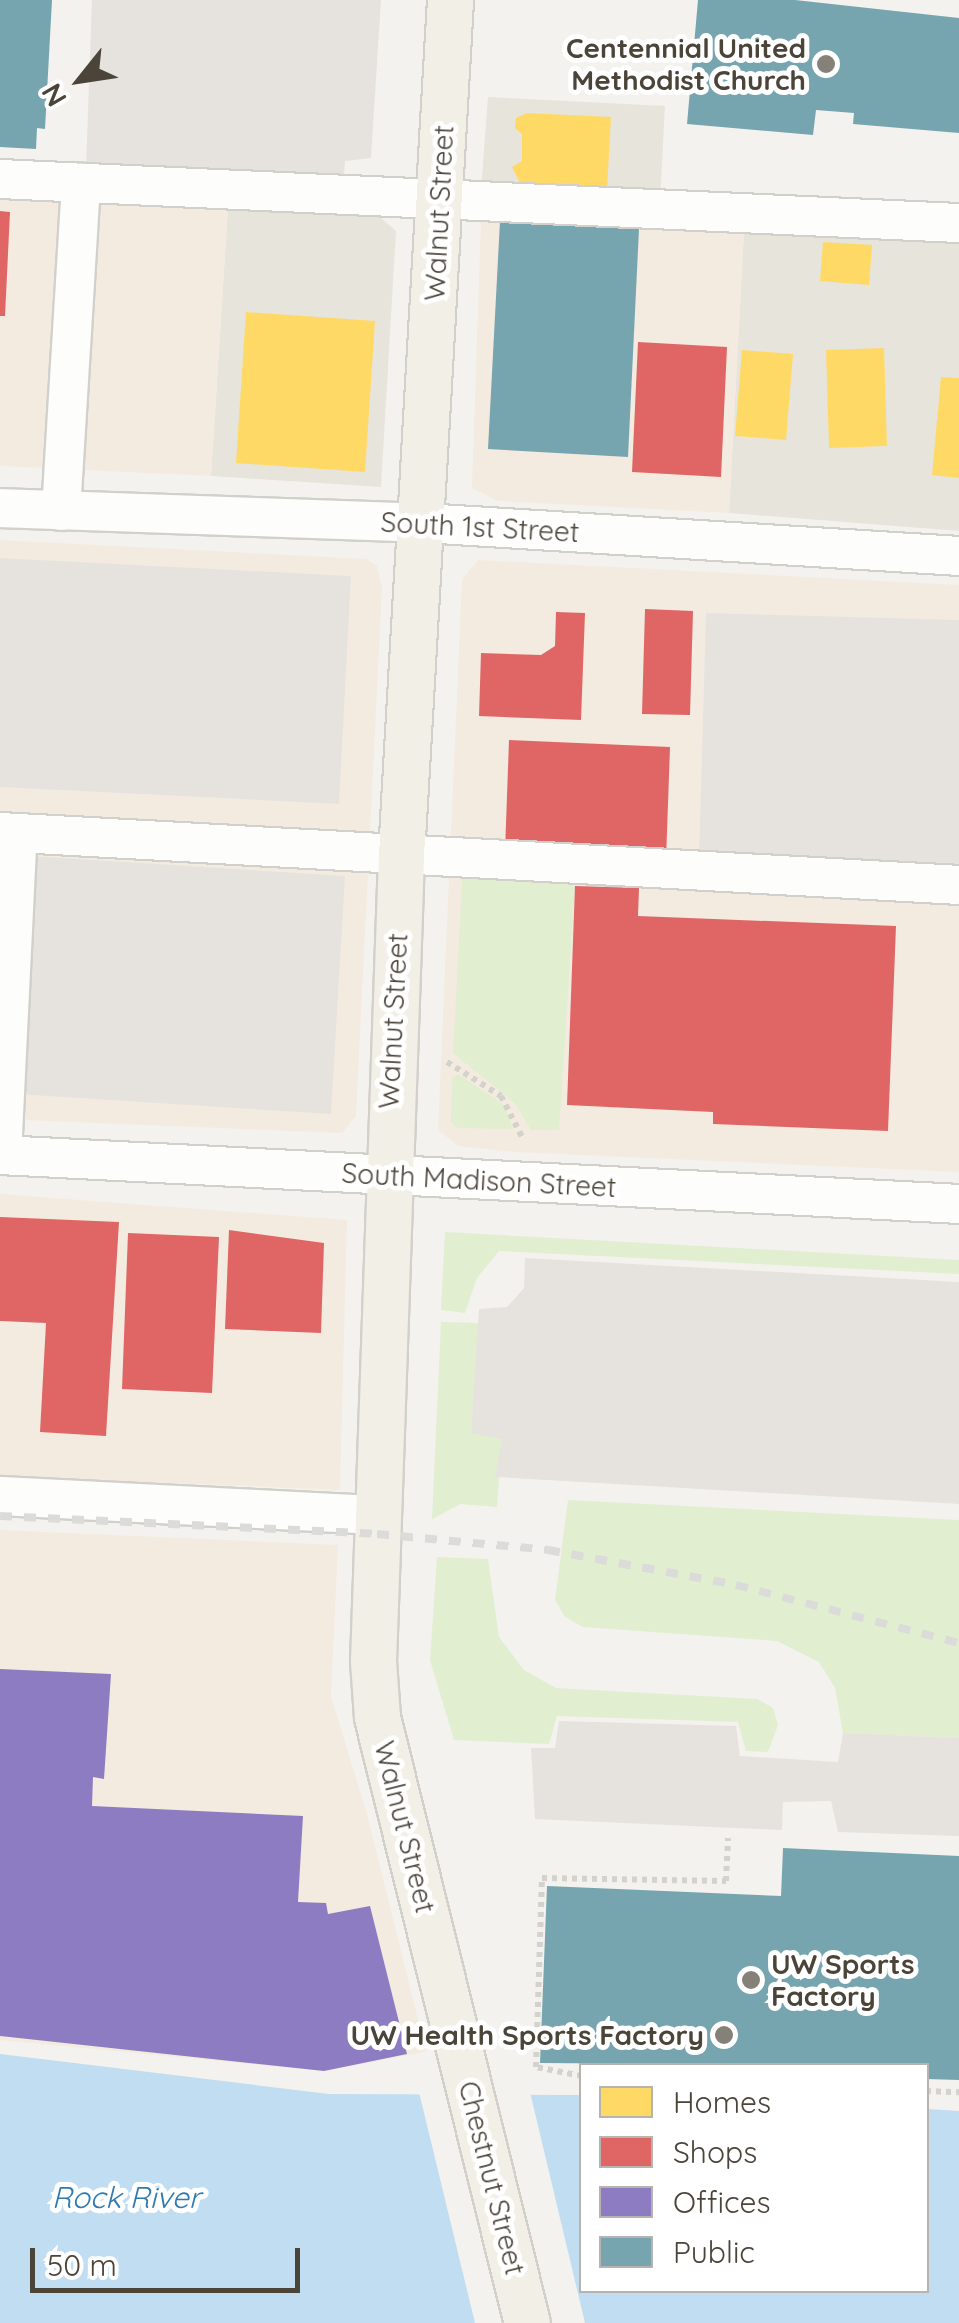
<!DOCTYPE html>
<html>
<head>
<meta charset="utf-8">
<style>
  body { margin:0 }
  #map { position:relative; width:959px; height:2323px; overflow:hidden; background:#f4f2ee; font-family:Quicksand,sans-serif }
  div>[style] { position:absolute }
  .residential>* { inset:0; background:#e7e4dc }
  .commercial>* { inset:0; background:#f3ebdf }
  .green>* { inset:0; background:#e1eecf }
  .parking>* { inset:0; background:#e6e3df }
  .water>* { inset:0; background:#c0ddf1 }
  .pier>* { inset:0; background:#f4f2ee }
  .homes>* { inset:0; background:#ffd966 }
  .shops>* { inset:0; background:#e06666 }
  .offices>* { inset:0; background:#8e7cc3 }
  .public>* { inset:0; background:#76a5af }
  .path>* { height:6px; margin-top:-3px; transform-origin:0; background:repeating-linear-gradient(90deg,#d3d2cc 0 5px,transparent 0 10px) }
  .roads { filter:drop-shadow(2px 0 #d2d0cb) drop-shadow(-2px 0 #d2d0cb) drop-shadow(0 2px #d2d0cb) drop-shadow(0 -2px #d2d0cb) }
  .minor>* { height:38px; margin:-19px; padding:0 19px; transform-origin:19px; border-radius:19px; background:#fdfdfc }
  .major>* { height:45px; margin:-22.5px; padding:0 22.5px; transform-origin:22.5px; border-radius:22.5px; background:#f2efe6 }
  .rail>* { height:8px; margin-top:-4px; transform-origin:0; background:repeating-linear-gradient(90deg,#dbdbda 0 12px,transparent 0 24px) }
  .dots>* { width:28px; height:28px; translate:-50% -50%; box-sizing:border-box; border:5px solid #fff; border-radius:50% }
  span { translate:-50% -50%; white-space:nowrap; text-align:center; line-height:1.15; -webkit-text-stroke:10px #fff; paint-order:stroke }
  .poi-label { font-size:28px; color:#4b4439; font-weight:700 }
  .right { translate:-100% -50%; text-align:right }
  .left { translate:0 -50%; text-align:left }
  .street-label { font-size:28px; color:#4b4439 }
  .water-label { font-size:30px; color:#2e7ab2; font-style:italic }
  .legend { position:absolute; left:579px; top:2063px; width:350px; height:230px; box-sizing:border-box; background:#fff; border:2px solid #b7b4b0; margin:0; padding:12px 18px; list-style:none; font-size:30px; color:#4b4439 }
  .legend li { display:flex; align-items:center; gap:20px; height:50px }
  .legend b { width:50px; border:2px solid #b7b4b0 }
  .north { position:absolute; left:30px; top:30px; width:100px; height:100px; -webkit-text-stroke:8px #fff; paint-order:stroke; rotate:240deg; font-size:28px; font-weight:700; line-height:40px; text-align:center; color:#4b4439 }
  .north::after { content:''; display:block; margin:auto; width:35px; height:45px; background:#4b4439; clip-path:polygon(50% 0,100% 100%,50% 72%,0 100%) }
  .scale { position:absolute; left:30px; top:2248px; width:270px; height:45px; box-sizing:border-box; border:5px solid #4b4439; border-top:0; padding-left:12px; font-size:30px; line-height:35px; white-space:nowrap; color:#4b4439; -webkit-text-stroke:8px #fff; paint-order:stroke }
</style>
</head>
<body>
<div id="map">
  <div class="residential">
    <div style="clip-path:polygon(488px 97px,665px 106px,660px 202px,481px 190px)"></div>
    <div style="clip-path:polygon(228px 207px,380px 217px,396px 231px,381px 487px,211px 476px)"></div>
    <div style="clip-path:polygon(744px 230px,959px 238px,959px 531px,729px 513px)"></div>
  </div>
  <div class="commercial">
    <div style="clip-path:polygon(0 191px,228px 207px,211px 476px,0 466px)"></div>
    <div style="clip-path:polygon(495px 215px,744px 230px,729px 513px,498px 501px,472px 488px,481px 220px)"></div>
    <div style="clip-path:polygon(0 540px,366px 559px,377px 566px,382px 588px,356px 1116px,342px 1133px,0 1119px)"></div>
    <div style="clip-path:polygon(478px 560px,959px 585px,959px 1172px,514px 1152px,458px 1146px,438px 1130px,462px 580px)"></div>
    <div style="clip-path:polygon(0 1194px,347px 1220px,340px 1490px,0 1476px)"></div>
    <div style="clip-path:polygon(0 1530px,338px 1545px,331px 1696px,367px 1814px,426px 2052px,324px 2071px,0 2040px)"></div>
  </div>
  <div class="green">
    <div style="clip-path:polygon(463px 867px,575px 886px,559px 1130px,531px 1130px,515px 1103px,453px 1053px)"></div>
    <div style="clip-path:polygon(458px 1074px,504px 1105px,513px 1129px,458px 1128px,451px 1122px,452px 1078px)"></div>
    <div style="clip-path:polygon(445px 1232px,959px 1260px,959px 1274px,499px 1251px,477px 1278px,465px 1313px,441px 1310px)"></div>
    <div style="clip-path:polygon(441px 1322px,479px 1323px,471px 1432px,502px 1438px,497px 1507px,461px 1504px,432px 1519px)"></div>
    <div style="clip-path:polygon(568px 1500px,959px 1520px,959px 1738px,843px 1733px,835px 1688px,819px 1662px,777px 1641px,583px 1627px,565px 1617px,555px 1600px)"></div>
    <div style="clip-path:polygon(437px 1557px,488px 1559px,499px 1637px,524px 1670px,556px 1688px,757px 1699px,773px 1708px,778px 1725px,768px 1752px,746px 1751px,738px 1722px,557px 1716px,549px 1744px,454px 1740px,430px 1660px)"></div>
  </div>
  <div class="parking">
    <div style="clip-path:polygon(92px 0,381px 0,371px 158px,345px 161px,341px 215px,85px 195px)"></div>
    <div style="clip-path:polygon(0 558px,351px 576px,339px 804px,0 787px)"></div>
    <div style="clip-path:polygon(706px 613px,959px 620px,959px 868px,699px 860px)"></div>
    <div style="clip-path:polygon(29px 856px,345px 876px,331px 1114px,15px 1094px)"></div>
    <div style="clip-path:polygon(525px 1258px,959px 1282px,959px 1504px,495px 1477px,502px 1439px,471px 1433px,479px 1309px,507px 1307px,524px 1288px)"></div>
    <div style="clip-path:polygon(559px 1721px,736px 1726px,740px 1756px,838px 1762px,843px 1733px,959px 1738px,959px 1836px,838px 1832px,831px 1801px,783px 1802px,782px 1830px,535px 1819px,531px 1748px,555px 1748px)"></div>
  </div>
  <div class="water">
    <div style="clip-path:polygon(0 2054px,329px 2094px,581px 2095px,582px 2290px,926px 2290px,927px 2109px,959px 2111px,959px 2323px,0 2323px)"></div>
  </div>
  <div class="pier">
    <div style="clip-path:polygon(418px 2088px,529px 2088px,585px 2323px,475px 2323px)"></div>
  </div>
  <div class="homes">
    <div style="clip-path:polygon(527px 113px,611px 117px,607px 188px,520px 183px,512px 167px,522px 161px,522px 134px,515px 128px,516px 118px)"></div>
    <div style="clip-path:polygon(823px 242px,872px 245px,869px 285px,820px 281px)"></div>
    <div style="clip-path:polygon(246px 312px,375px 321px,365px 472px,236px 463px)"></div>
    <div style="clip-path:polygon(884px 348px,887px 446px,829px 448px,826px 350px)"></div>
    <div style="clip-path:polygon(742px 350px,793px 354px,786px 440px,735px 436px)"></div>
    <div style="clip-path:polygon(941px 377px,959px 378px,959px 478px,932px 475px)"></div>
  </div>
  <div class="shops">
    <div style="clip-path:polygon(0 211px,10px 212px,5px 316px,0 316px)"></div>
    <div style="clip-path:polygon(638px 342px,727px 347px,721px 477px,632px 472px)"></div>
    <div style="clip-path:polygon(645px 609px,693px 611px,690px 715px,642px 714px)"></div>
    <div style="clip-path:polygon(556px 612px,585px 613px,581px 720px,479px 716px,481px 653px,541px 655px,555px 646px)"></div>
    <div style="clip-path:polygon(509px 740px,670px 747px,666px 860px,505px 852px)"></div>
    <div style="clip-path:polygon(575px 886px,639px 888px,638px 916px,896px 926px,888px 1131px,713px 1124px,713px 1112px,567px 1105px)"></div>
    <div style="clip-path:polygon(0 1217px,119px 1222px,106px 1436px,40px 1432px,46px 1323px,0 1321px)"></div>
    <div style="clip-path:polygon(229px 1230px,324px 1243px,321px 1333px,225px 1329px)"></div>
    <div style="clip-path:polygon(128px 1233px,219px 1237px,212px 1393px,122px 1389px)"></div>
  </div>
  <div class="offices">
    <div style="clip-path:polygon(0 1669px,111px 1674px,104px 1779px,93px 1777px,92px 1806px,303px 1816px,298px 1902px,326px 1903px,328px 1914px,370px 1906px,407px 2054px,324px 2071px,0 2036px)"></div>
  </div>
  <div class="public">
    <div style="clip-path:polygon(0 0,52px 0,45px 129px,37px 128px,36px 149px,0 147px)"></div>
    <div style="clip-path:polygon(698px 0,795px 0,959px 18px,959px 133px,853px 124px,854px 113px,816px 110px,813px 135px,687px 124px)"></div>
    <div style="clip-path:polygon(500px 221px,639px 229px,628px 457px,488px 449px)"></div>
    <div style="clip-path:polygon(783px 1848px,959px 1856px,959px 2080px,926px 2079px,926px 2066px,540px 2063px,547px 1886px,781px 1896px)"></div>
  </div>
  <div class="path">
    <div style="left:447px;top:1062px;width:64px;rotate:32.2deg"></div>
    <div style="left:501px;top:1096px;width:48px;rotate:62.9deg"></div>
    <div style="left:582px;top:2076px;width:47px;rotate:-168.9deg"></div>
    <div style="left:536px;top:2067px;width:189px;rotate:-88.2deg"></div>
    <div style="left:542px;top:1878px;width:184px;rotate:0.9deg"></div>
    <div style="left:726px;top:1881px;width:43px;rotate:-87.3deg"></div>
    <div style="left:926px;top:2091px;width:33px;rotate:2deg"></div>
  </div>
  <div class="roads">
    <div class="minor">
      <div style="left:0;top:179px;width:960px;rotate:2.63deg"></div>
      <div style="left:0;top:508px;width:423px;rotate:2deg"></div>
      <div style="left:423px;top:523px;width:537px;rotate:3.52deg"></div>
      <div style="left:61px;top:511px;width:329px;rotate:-86.5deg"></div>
      <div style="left:0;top:832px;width:960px;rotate:3.16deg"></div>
      <div style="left:0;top:1155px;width:960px;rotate:2.92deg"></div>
      <div style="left:2px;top:1155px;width:322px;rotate:-87.2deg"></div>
      <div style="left:0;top:1496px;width:379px;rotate:2.9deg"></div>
    </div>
    <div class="major">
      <div style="left:450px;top:0;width:857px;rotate:93.28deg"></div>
      <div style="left:401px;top:856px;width:805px;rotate:91.99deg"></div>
      <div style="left:373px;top:1661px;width:56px;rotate:85.9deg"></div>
      <div style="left:377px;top:1717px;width:624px;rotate:76.1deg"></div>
    </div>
  </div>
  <div class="rail">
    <div style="left:0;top:1516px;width:377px;rotate:2.7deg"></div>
    <div style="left:377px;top:1534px;width:172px;rotate:5.3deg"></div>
    <div style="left:548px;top:1550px;width:191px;rotate:10.5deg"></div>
    <div style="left:736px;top:1585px;width:230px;rotate:14.6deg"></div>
  </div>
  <div class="dots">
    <div style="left:826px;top:64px;background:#868178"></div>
    <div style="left:751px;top:1980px;background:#868178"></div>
    <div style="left:724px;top:2035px;background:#868178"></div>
  </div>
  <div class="poi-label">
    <span class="right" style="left:806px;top:64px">Centennial United<br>Methodist Church</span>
    <span class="left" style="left:771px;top:1980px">UW Sports<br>Factory</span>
    <span class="right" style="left:704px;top:2035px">UW Health Sports Factory</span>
  </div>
  <div class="street-label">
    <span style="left:439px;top:213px;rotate:-87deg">Walnut Street</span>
    <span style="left:480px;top:527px;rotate:3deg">South 1st Street</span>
    <span style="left:393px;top:1021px;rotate:-87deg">Walnut Street</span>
    <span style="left:479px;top:1180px;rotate:3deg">South Madison Street</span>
    <span style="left:405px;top:1827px;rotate:76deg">Walnut Street</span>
    <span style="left:492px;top:2178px;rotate:76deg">Chestnut Street</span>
  </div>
  <div class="water-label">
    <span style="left:126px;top:2197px">Rock River</span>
  </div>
  <ul class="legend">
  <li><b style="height:28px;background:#ffd966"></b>Homes</li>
  <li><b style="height:28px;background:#e06666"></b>Shops</li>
  <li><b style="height:28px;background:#8e7cc3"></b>Offices</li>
  <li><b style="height:28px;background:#76a5af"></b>Public</li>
  </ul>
  <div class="north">N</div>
  <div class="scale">50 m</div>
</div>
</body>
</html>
